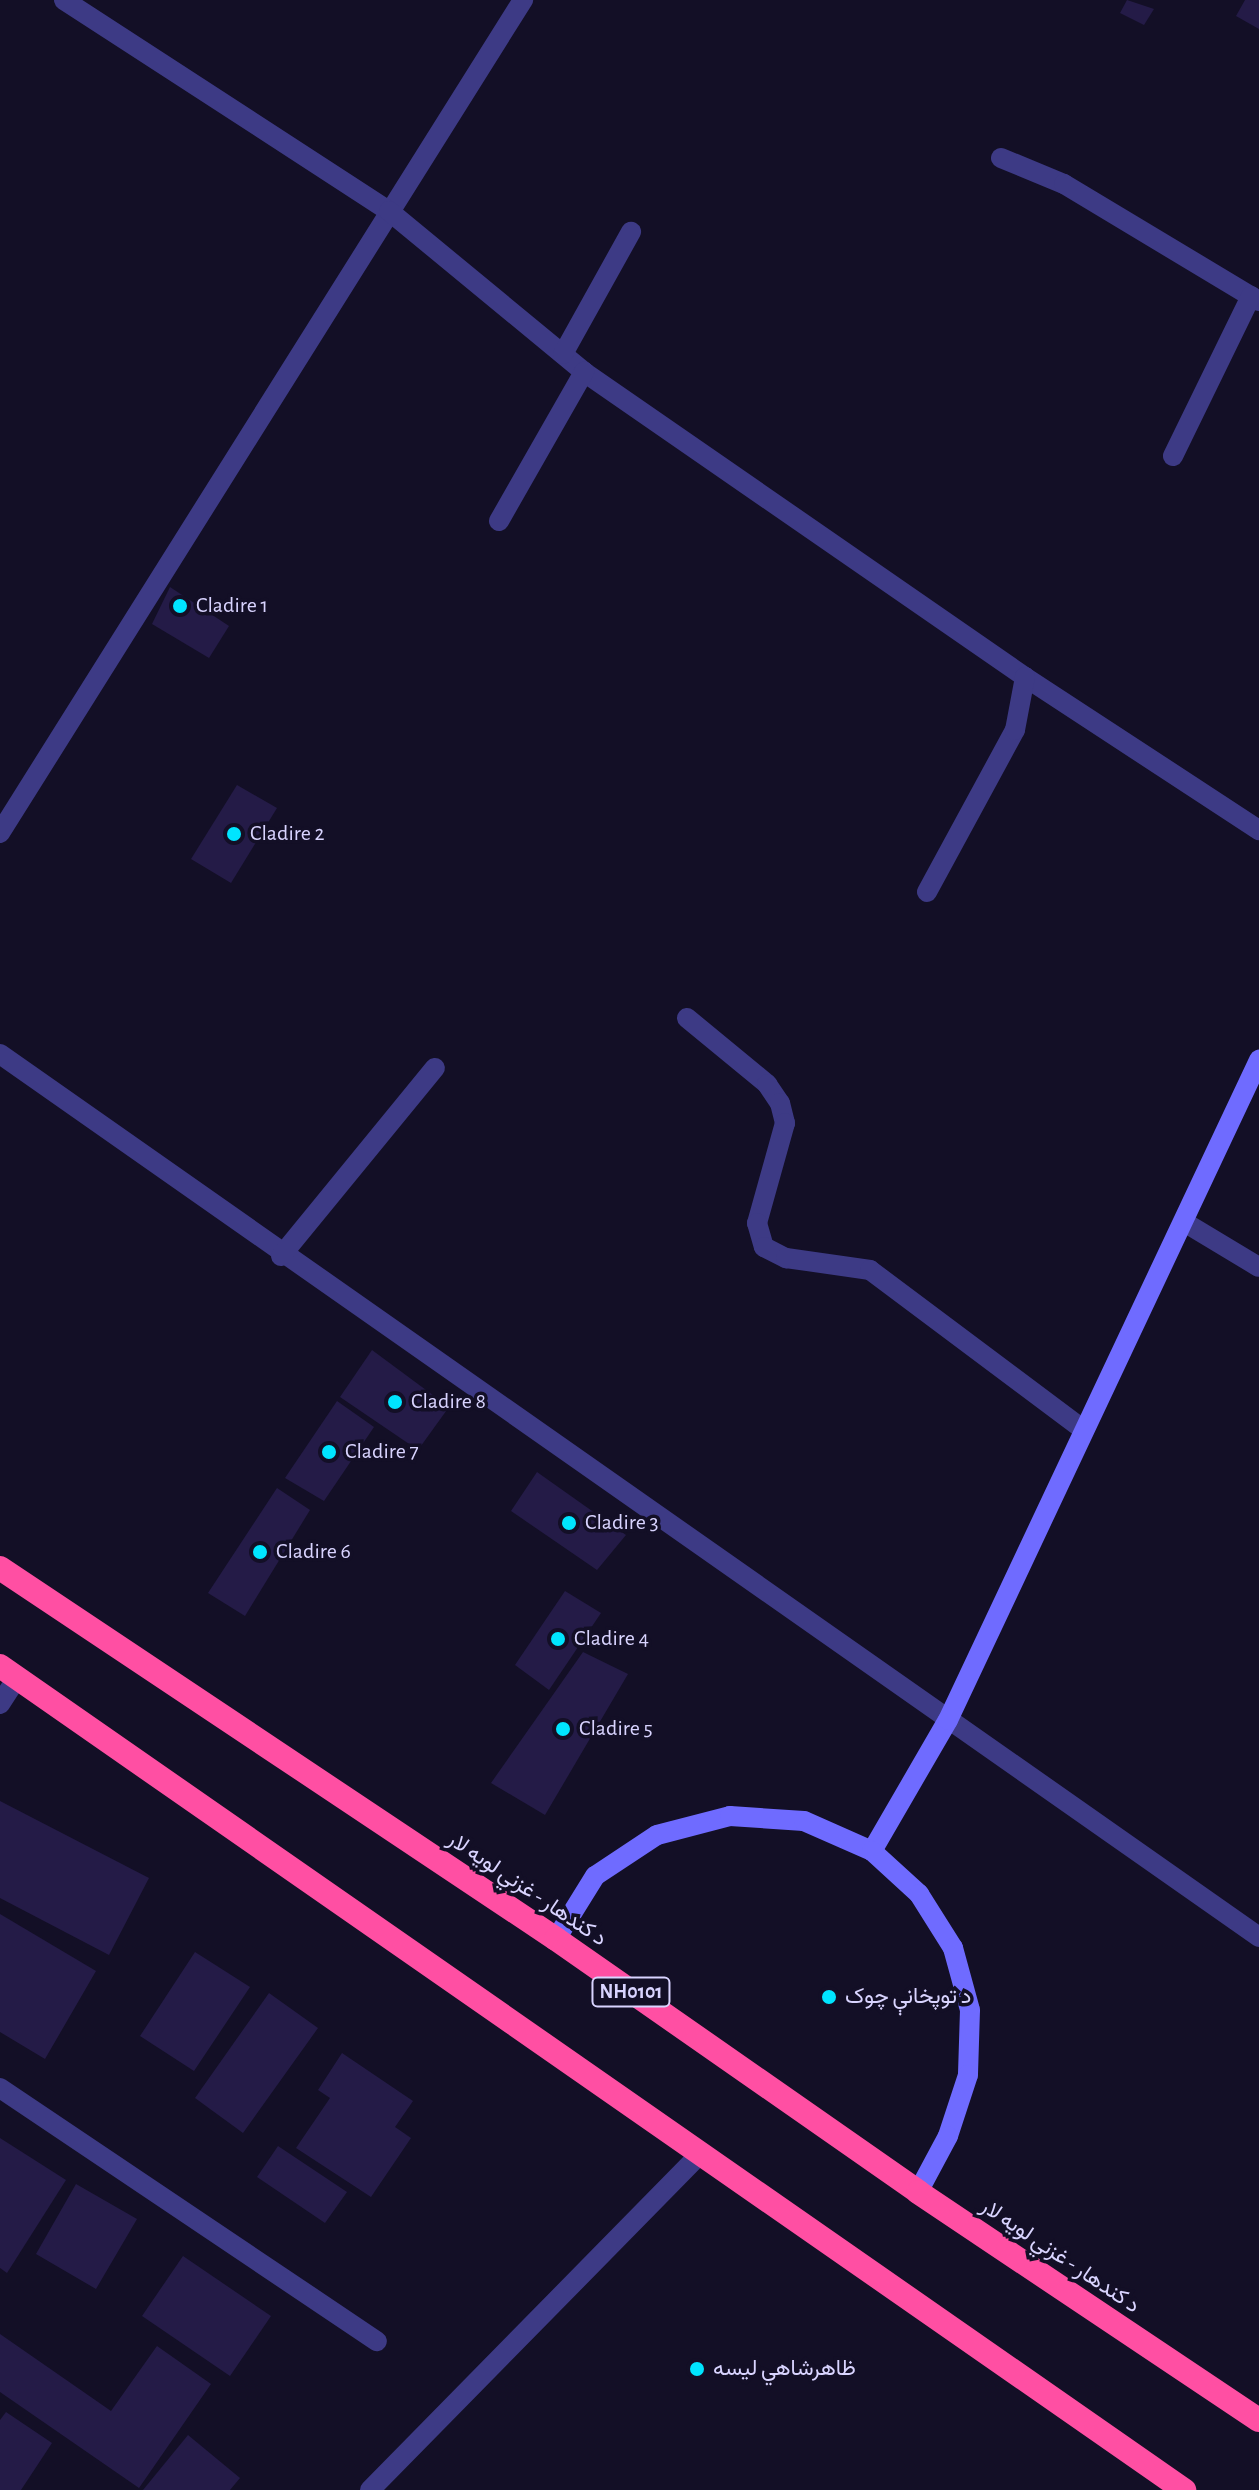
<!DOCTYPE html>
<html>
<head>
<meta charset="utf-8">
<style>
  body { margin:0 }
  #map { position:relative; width:1259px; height:2490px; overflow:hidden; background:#130f26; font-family:"Alegreya Sans",Vazirmatn,sans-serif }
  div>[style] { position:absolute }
  .building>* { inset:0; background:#241b47 }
  .lane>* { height:20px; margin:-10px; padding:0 10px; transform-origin:10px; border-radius:10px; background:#3d3a85 }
  .street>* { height:20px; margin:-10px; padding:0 10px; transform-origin:10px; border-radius:10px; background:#3d3a85 }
  .secondary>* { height:20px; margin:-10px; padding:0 10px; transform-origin:10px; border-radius:10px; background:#6f6bff }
  .highway>* { height:24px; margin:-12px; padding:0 12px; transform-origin:12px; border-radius:12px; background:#ff4fa3 }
  .dots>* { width:22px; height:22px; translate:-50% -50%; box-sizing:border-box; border:4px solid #130f26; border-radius:50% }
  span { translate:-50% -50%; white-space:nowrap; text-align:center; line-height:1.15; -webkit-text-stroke:7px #130f26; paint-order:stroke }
  .shield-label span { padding:2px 6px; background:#130f26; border:2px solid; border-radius:6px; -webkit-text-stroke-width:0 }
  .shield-label { font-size:20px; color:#d9d4ff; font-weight:700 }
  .poi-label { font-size:22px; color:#d9d4ff }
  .left { translate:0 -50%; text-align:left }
  .street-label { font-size:22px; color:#d9d4ff }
</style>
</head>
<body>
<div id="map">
  <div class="building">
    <div style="clip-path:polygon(1127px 0,1154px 9px,1144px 25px,1120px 13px)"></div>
    <div style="clip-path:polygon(1245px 0,1259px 0,1259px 29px,1236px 16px)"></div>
    <div style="clip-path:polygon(170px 587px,229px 626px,209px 658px,152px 624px)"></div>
    <div style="clip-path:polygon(237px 785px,277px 808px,231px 883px,191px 859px)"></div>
    <div style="clip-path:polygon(372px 1350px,449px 1407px,418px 1450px,340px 1397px)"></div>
    <div style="clip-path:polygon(337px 1401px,374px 1427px,324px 1501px,285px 1478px)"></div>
    <div style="clip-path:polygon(537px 1472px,626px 1535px,597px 1570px,511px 1511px)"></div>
    <div style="clip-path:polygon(277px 1488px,310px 1510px,245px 1616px,208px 1593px)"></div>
    <div style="clip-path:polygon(565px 1591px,601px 1613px,549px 1690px,515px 1665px)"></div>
    <div style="clip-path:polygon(583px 1652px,628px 1674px,545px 1815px,491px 1783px)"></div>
    <div style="clip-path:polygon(0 1801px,149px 1878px,109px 1955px,0 1898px)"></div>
    <div style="clip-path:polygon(0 1914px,96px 1971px,45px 2059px,0 2032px)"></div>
    <div style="clip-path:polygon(195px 1952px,250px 1987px,194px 2071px,140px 2036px)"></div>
    <div style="clip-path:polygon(269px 1993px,318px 2028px,243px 2133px,195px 2098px)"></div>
    <div style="clip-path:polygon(342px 2053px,413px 2101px,395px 2127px,411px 2138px,371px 2197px,296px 2148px,330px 2098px,318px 2090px)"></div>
    <div style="clip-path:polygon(0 2138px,66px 2180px,7px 2273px,0 2268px)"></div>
    <div style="clip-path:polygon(278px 2146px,347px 2192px,325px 2223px,257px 2177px)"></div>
    <div style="clip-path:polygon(76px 2184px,137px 2219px,96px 2289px,36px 2254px)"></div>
    <div style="clip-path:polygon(183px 2256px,271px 2316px,230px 2376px,142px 2316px)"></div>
    <div style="clip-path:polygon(0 2334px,111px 2411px,157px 2346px,211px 2384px,139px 2488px,0 2392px)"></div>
    <div style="clip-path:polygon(6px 2412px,52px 2443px,21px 2490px,0 2490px,0 2420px)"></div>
    <div style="clip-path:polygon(188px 2435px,240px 2478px,230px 2490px,143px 2490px)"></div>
  </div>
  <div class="lane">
    <div style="left:0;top:833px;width:984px;rotate:-57.88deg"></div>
    <div style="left:0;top:2088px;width:454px;rotate:33.9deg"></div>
  </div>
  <div class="street">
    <div style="left:64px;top:0;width:387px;rotate:33deg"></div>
    <div style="left:389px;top:211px;width:253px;rotate:39.5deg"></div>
    <div style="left:584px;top:372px;width:536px;rotate:34.67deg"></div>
    <div style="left:1025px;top:677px;width:280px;rotate:33.2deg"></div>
    <div style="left:1001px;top:158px;width:68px;rotate:22.4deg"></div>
    <div style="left:1064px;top:184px;width:227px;rotate:31deg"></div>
    <div style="left:563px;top:354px;width:140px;rotate:-60.9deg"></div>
    <div style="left:1173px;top:456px;width:178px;rotate:-64deg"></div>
    <div style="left:499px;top:521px;width:172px;rotate:-60.3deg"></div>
    <div style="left:927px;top:892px;width:184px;rotate:-61.5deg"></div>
    <div style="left:1015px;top:730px;width:54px;rotate:-79.3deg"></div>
    <div style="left:687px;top:1018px;width:104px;rotate:39.5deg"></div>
    <div style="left:767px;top:1084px;width:23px;rotate:56deg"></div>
    <div style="left:780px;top:1103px;width:21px;rotate:76deg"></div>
    <div style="left:785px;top:1123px;width:104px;rotate:105.6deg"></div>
    <div style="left:757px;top:1223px;width:25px;rotate:74deg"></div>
    <div style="left:764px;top:1247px;width:25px;rotate:27deg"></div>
    <div style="left:786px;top:1258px;width:85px;rotate:8.1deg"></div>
    <div style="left:870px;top:1270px;width:267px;rotate:36.8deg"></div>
    <div style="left:0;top:1054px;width:1538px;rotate:35.04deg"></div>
    <div style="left:1184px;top:1222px;width:87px;rotate:31deg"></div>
    <div style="left:281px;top:1256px;width:243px;rotate:-50.7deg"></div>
    <div style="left:0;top:1704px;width:31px;rotate:-57deg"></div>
    <div style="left:370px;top:2490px;width:472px;rotate:-45.5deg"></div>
  </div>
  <div class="secondary">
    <div style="left:872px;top:1851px;width:151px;rotate:-59.9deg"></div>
    <div style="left:948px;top:1720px;width:730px;rotate:-64.77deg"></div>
    <div style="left:556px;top:1939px;width:74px;rotate:-58.2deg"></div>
    <div style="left:595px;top:1876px;width:74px;rotate:-33.5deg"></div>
    <div style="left:657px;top:1835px;width:75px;rotate:-14.6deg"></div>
    <div style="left:730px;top:1816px;width:74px;rotate:3.9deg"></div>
    <div style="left:804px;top:1821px;width:74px;rotate:23.8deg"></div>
    <div style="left:872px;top:1851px;width:64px;rotate:42.5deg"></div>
    <div style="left:919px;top:1894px;width:64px;rotate:57.8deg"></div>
    <div style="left:953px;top:1948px;width:64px;rotate:74.7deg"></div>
    <div style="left:970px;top:2010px;width:65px;rotate:91.8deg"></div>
    <div style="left:968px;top:2075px;width:64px;rotate:108.2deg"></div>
    <div style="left:948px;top:2136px;width:64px;rotate:118.2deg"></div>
  </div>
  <div class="highway">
    <div style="left:0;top:1568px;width:668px;rotate:33.71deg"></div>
    <div style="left:556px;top:1939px;width:442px;rotate:34.9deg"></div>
    <div style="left:918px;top:2192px;width:410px;rotate:33.8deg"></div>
    <div style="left:0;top:1666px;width:1443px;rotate:34.84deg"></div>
  </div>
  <div class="dots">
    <div style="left:180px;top:606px;background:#00e5ff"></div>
    <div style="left:234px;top:834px;background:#00e5ff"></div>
    <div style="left:395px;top:1402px;background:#00e5ff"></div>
    <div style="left:329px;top:1452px;background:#00e5ff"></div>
    <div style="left:569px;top:1523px;background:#00e5ff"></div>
    <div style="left:260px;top:1552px;background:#00e5ff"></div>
    <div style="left:558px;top:1639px;background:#00e5ff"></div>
    <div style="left:563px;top:1729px;background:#00e5ff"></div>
    <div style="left:829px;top:1997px;background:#00e5ff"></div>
    <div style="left:697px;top:2369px;background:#00e5ff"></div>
  </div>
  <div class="shield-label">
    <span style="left:631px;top:1992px">NH0101</span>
  </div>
  <div class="poi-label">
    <span class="left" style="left:196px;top:606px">Cladire 1</span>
    <span class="left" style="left:250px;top:834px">Cladire 2</span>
    <span class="left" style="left:411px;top:1402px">Cladire 8</span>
    <span class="left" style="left:345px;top:1452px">Cladire 7</span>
    <span class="left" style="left:585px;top:1523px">Cladire 3</span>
    <span class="left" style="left:276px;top:1552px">Cladire 6</span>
    <span class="left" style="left:574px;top:1639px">Cladire 4</span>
    <span class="left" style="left:579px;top:1729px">Cladire 5</span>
    <span class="left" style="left:845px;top:1997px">د توپخانې چوک</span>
    <span class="left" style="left:713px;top:2369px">ظاهرشاهي لیسه</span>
  </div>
  <div class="street-label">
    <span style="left:527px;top:1889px;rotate:34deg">د کندهار - غزني لويه لار</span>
    <span style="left:1060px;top:2256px;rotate:34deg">د کندهار - غزني لويه لار</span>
  </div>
</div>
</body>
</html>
